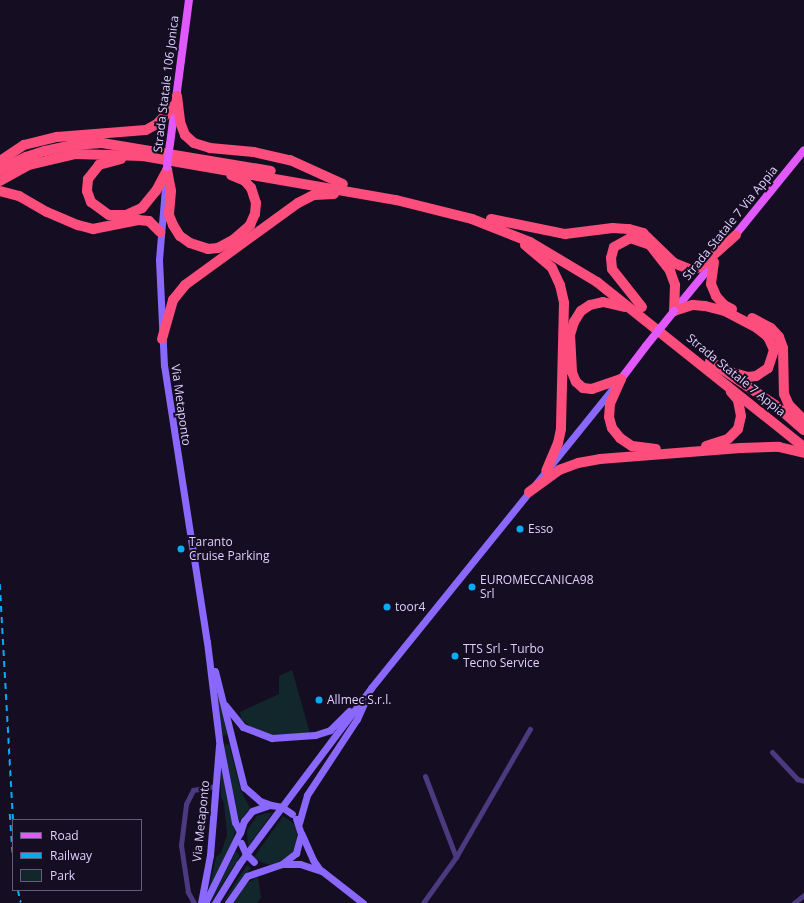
<!DOCTYPE html>
<html>
<head>
<meta charset="utf-8">
<style>
  body { margin:0 }
  #map { position:relative; width:804px; height:903px; overflow:hidden; background:#150e22; font-family:"Open Sans",sans-serif }
  div>[style] { position:absolute }
  .green>* { inset:0; background:#11272c }
  .street>* { height:5px; margin:-2.5px; padding:0 2.5px; transform-origin:2.5px; border-radius:2.5px; background:#4b3a80 }
  .secondary>* { height:7px; margin:-3.5px; padding:0 3.5px; transform-origin:3.5px; border-radius:3.5px; background:#8b68fd }
  .primary>* { height:8px; margin:-4px; padding:0 4px; transform-origin:4px; border-radius:4px; background:#e158fc }
  .highway>* { height:10px; margin:-5px; padding:0 5px; transform-origin:5px; border-radius:5px; background:#fc4d7c }
  .rail>* { height:1.5px; margin-top:-0.75px; transform-origin:0; background:repeating-linear-gradient(90deg,#04acf6 0 6px,transparent 0 11px) }
  .secondary-bridge>* { height:7px; margin:-3.5px; padding:0 3.5px; transform-origin:3.5px; border-radius:3.5px; background:#8b68fd }
  .primary-bridge>* { height:8px; margin:-4px; padding:0 4px; transform-origin:4px; border-radius:4px; background:#e158fc }
  .dots>* { width:11px; height:11px; translate:-50% -50%; box-sizing:border-box; border:2px solid #150e22; border-radius:50% }
  span { translate:-50% -50%; white-space:nowrap; text-align:center; line-height:1.15; -webkit-text-stroke:4px #150e22; paint-order:stroke }
  .street-label { font-size:12px; color:#dfd0fe }
  .poi-label { font-size:12px; color:#dfd0fe }
  .left { translate:0 -50%; text-align:left }
  .legend { position:absolute; left:12px; top:819px; width:130px; height:72px; box-sizing:border-box; background:#150e22; border:1px solid #665c7a; margin:0; padding:5px 7px; list-style:none; font-size:12px; color:#dfd0fe }
  .legend li { display:flex; align-items:center; gap:8px; height:20px }
  .legend b { width:20px; border:1px solid #665c7a }
</style>
</head>
<body>
<div id="map">
  <div class="green">
    <div style="clip-path:polygon(292px 670px,310px 733px,272px 735px,255px 730px,241px 719px,240px 712px,279px 694px,279px 676px)"></div>
    <div style="clip-path:polygon(216px 685px,227px 734px,223px 736px)"></div>
    <div style="clip-path:polygon(229px 744px,241px 791px,250px 808px,239px 821px,224px 745px)"></div>
    <div style="clip-path:polygon(221px 764px,235px 832px,232px 842px,208px 892px,216px 857px,221px 853px,227px 835px,224px 803px,221px 797px)"></div>
    <div style="clip-path:polygon(266px 813px,272px 813px,248px 847px,247px 830px,257px 816px)"></div>
    <div style="clip-path:polygon(283px 816px,293px 823px,297px 830px,296px 849px,291px 857px,271px 865px,261px 862px,254px 857px)"></div>
    <div style="clip-path:polygon(236px 851px,240px 856px,210px 903px)"></div>
    <div style="clip-path:polygon(247px 865px,251px 868px,223px 903px,228px 894px)"></div>
    <div style="clip-path:polygon(258px 877px,261px 898px,257px 903px,232px 903px,247px 883px)"></div>
  </div>
  <div class="street">
    <div style="left:772px;top:752px;width:37px;rotate:47deg"></div>
    <div style="left:797px;top:779px;width:7px;rotate:16deg"></div>
    <div style="left:425px;top:776px;width:87px;rotate:69.1deg"></div>
    <div style="left:194px;top:903px;width:13px;rotate:-119deg"></div>
    <div style="left:188px;top:892px;width:48px;rotate:-98.5deg"></div>
    <div style="left:181px;top:845px;width:41px;rotate:-83deg"></div>
    <div style="left:186px;top:804px;width:16px;rotate:-63deg"></div>
    <div style="left:193px;top:790px;width:23px;rotate:-10deg"></div>
    <div style="left:423px;top:903px;width:57px;rotate:-54.3deg"></div>
    <div style="left:456px;top:857px;width:148px;rotate:-60deg"></div>
    <div style="left:794px;top:903px;width:13px;rotate:-39deg"></div>
  </div>
  <div class="secondary">
    <div style="left:166px;top:176px;width:84px;rotate:94.8deg"></div>
    <div style="left:159px;top:260px;width:105px;rotate:87.3deg"></div>
    <div style="left:164px;top:365px;width:280px;rotate:81.2deg"></div>
    <div style="left:207px;top:642px;width:99px;rotate:83deg"></div>
    <div style="left:219px;top:740px;width:84px;rotate:79deg"></div>
    <div style="left:235px;top:822px;width:11px;rotate:63deg"></div>
    <div style="left:240px;top:832px;width:79px;rotate:116.2deg"></div>
    <div style="left:215px;top:671px;width:120px;rotate:76deg"></div>
    <div style="left:244px;top:787px;width:21px;rotate:41deg"></div>
    <div style="left:260px;top:801px;width:12px;rotate:20deg"></div>
    <div style="left:225px;top:705px;width:28px;rotate:51deg"></div>
    <div style="left:243px;top:727px;width:31px;rotate:21deg"></div>
    <div style="left:272px;top:738px;width:43px;rotate:-4deg"></div>
    <div style="left:315px;top:735px;width:16px;rotate:-18deg"></div>
    <div style="left:330px;top:730px;width:27px;rotate:-45deg"></div>
    <div style="left:299px;top:823px;width:29px;rotate:-74deg"></div>
    <div style="left:307px;top:795px;width:91px;rotate:-56.7deg"></div>
    <div style="left:357px;top:719px;width:20px;rotate:-66deg"></div>
    <div style="left:240px;top:833px;width:13px;rotate:-72deg"></div>
    <div style="left:244px;top:821px;width:13px;rotate:-51deg"></div>
    <div style="left:252px;top:811px;width:18px;rotate:-19deg"></div>
    <div style="left:302px;top:835px;width:27px;rotate:66deg"></div>
    <div style="left:313px;top:860px;width:12px;rotate:55deg"></div>
    <div style="left:285px;top:864px;width:15px"></div>
    <div style="left:300px;top:864px;width:23px;rotate:18deg"></div>
    <div style="left:322px;top:871px;width:52px;rotate:38deg"></div>
    <div style="left:201px;top:903px;width:49px;rotate:-79.4deg"></div>
    <div style="left:210px;top:855px;width:110px;rotate:-85.3deg"></div>
    <div style="left:215px;top:903px;width:46px;rotate:-58.4deg"></div>
    <div style="left:239px;top:864px;width:220px;rotate:-53.1deg"></div>
    <div style="left:371px;top:688px;width:390px;rotate:-51.1deg"></div>
    <div style="left:228px;top:903px;width:33px;rotate:-55deg"></div>
    <div style="left:247px;top:876px;width:37px;rotate:-19deg"></div>
    <div style="left:282px;top:864px;width:18px;rotate:-38deg"></div>
    <div style="left:296px;top:853px;width:20px;rotate:-75deg"></div>
    <div style="left:301px;top:834px;width:16px;rotate:-108deg"></div>
  </div>
  <div class="primary">
    <div style="left:170px;top:144px;width:145px;rotate:-82.5deg"></div>
    <div style="left:732px;top:239px;width:114px;rotate:-51deg"></div>
    <div style="left:674px;top:311px;width:63px;rotate:-50.8deg"></div>
    <div style="left:621px;top:379px;width:41px;rotate:-52.9deg"></div>
  </div>
  <div class="highway">
    <div style="left:177px;top:96px;width:26px;rotate:83deg"></div>
    <div style="left:180px;top:122px;width:14px;rotate:69deg"></div>
    <div style="left:185px;top:135px;width:12px;rotate:42deg"></div>
    <div style="left:194px;top:143px;width:17px;rotate:17deg"></div>
    <div style="left:210px;top:148px;width:44px;rotate:5.2deg"></div>
    <div style="left:254px;top:152px;width:37px;rotate:13deg"></div>
    <div style="left:290px;top:160px;width:58px;rotate:24.4deg"></div>
    <div style="left:121px;top:159px;width:23px;rotate:165deg"></div>
    <div style="left:99px;top:165px;width:18px;rotate:128deg"></div>
    <div style="left:88px;top:179px;width:12px;rotate:95deg"></div>
    <div style="left:87px;top:191px;width:12px;rotate:70deg"></div>
    <div style="left:91px;top:202px;width:22px;rotate:36deg"></div>
    <div style="left:109px;top:215px;width:17px"></div>
    <div style="left:126px;top:215px;width:17px;rotate:-24deg"></div>
    <div style="left:142px;top:208px;width:22px;rotate:-51deg"></div>
    <div style="left:156px;top:191px;width:24px;rotate:-62deg"></div>
    <div style="left:0;top:161px;width:29px;rotate:-34deg"></div>
    <div style="left:24px;top:145px;width:34px;rotate:-14deg"></div>
    <div style="left:57px;top:137px;width:89px;rotate:-4.5deg"></div>
    <div style="left:146px;top:130px;width:13px;rotate:-29deg"></div>
    <div style="left:157px;top:124px;width:26px;rotate:-47deg"></div>
    <div style="left:0;top:170px;width:29px;rotate:-27deg"></div>
    <div style="left:26px;top:157px;width:20px;rotate:-18deg"></div>
    <div style="left:45px;top:151px;width:30px;rotate:-12deg"></div>
    <div style="left:74px;top:145px;width:28px;rotate:-4deg"></div>
    <div style="left:102px;top:143px;width:171px;rotate:9.4deg"></div>
    <div style="left:167px;top:170px;width:21px;rotate:79deg"></div>
    <div style="left:171px;top:191px;width:24px;rotate:95deg"></div>
    <div style="left:169px;top:215px;width:11px;rotate:68deg"></div>
    <div style="left:173px;top:225px;width:13px;rotate:58deg"></div>
    <div style="left:180px;top:236px;width:12px;rotate:35deg"></div>
    <div style="left:190px;top:243px;width:19px;rotate:18deg"></div>
    <div style="left:208px;top:249px;width:10px;rotate:-6deg"></div>
    <div style="left:218px;top:248px;width:17px;rotate:-28deg"></div>
    <div style="left:233px;top:240px;width:23px;rotate:-41deg"></div>
    <div style="left:250px;top:225px;width:12px;rotate:-66deg"></div>
    <div style="left:255px;top:214px;width:11px;rotate:-85deg"></div>
    <div style="left:256px;top:203px;width:16px;rotate:-108deg"></div>
    <div style="left:251px;top:188px;width:9px;rotate:-131deg"></div>
    <div style="left:245px;top:181px;width:15px;rotate:-157deg"></div>
    <div style="left:0;top:181px;width:33px;rotate:-29deg"></div>
    <div style="left:29px;top:165px;width:47px;rotate:-13.4deg"></div>
    <div style="left:75px;top:154px;width:68px;rotate:1.7deg"></div>
    <div style="left:143px;top:156px;width:257px;rotate:9.9deg"></div>
    <div style="left:396px;top:200px;width:78px;rotate:14deg"></div>
    <div style="left:472px;top:219px;width:62px;rotate:21.6deg"></div>
    <div style="left:530px;top:242px;width:78px;rotate:30.8deg"></div>
    <div style="left:597px;top:282px;width:265px;rotate:38.6deg"></div>
    <div style="left:0;top:191px;width:20px;rotate:15deg"></div>
    <div style="left:19px;top:196px;width:32px;rotate:30deg"></div>
    <div style="left:47px;top:212px;width:34px;rotate:23deg"></div>
    <div style="left:78px;top:225px;width:16px;rotate:15deg"></div>
    <div style="left:93px;top:229px;width:46px;rotate:-11.3deg"></div>
    <div style="left:138px;top:220px;width:11px;rotate:5deg"></div>
    <div style="left:149px;top:221px;width:16px;rotate:45deg"></div>
    <div style="left:491px;top:219px;width:76px;rotate:11.5deg"></div>
    <div style="left:565px;top:234px;width:48px;rotate:-7.1deg"></div>
    <div style="left:613px;top:228px;width:16px;rotate:4deg"></div>
    <div style="left:629px;top:229px;width:15px;rotate:16deg"></div>
    <div style="left:643px;top:233px;width:43px;rotate:44.1deg"></div>
    <div style="left:674px;top:263px;width:18px;rotate:22deg"></div>
    <div style="left:691px;top:270px;width:9px;rotate:-18deg"></div>
    <div style="left:700px;top:267px;width:48px;rotate:-41.6deg"></div>
    <div style="left:525px;top:245px;width:35px;rotate:40deg"></div>
    <div style="left:552px;top:268px;width:19px;rotate:65deg"></div>
    <div style="left:560px;top:285px;width:18px;rotate:77deg"></div>
    <div style="left:564px;top:303px;width:126px;rotate:91.4deg"></div>
    <div style="left:561px;top:429px;width:14px;rotate:102deg"></div>
    <div style="left:558px;top:443px;width:30px;rotate:113deg"></div>
    <div style="left:714px;top:262px;width:22px;rotate:98deg"></div>
    <div style="left:711px;top:284px;width:13px;rotate:67deg"></div>
    <div style="left:716px;top:296px;width:12px;rotate:48deg"></div>
    <div style="left:724px;top:305px;width:9px;rotate:27deg"></div>
    <div style="left:642px;top:307px;width:48px;rotate:-128.3deg"></div>
    <div style="left:612px;top:269px;width:11px;rotate:-95deg"></div>
    <div style="left:611px;top:258px;width:11px;rotate:-75deg"></div>
    <div style="left:614px;top:247px;width:18px;rotate:-29deg"></div>
    <div style="left:630px;top:238px;width:21px;rotate:19deg"></div>
    <div style="left:650px;top:245px;width:33px;rotate:52deg"></div>
    <div style="left:670px;top:271px;width:15px;rotate:70deg"></div>
    <div style="left:675px;top:285px;width:26px;rotate:92deg"></div>
    <div style="left:674px;top:311px;width:20px;rotate:-18deg"></div>
    <div style="left:693px;top:305px;width:12px;rotate:5deg"></div>
    <div style="left:705px;top:306px;width:21px;rotate:14deg"></div>
    <div style="left:725px;top:311px;width:36px;rotate:28deg"></div>
    <div style="left:757px;top:328px;width:14px;rotate:39deg"></div>
    <div style="left:768px;top:337px;width:14px;rotate:65deg"></div>
    <div style="left:774px;top:350px;width:19px;rotate:108deg"></div>
    <div style="left:768px;top:368px;width:14px;rotate:146deg"></div>
    <div style="left:756px;top:376px;width:8px;rotate:173deg"></div>
    <div style="left:748px;top:377px;width:18px;rotate:-164deg"></div>
    <div style="left:752px;top:318px;width:21px;rotate:28deg"></div>
    <div style="left:771px;top:328px;width:12px;rotate:48deg"></div>
    <div style="left:779px;top:337px;width:12px;rotate:70deg"></div>
    <div style="left:783px;top:348px;width:46px;rotate:88.8deg"></div>
    <div style="left:784px;top:394px;width:12px;rotate:66deg"></div>
    <div style="left:789px;top:405px;width:21px;rotate:45deg"></div>
    <div style="left:162px;top:339px;width:41px;rotate:-74.2deg"></div>
    <div style="left:173px;top:300px;width:19px;rotate:-51deg"></div>
    <div style="left:185px;top:285px;width:140px;rotate:-36deg"></div>
    <div style="left:298px;top:203px;width:18px;rotate:-27deg"></div>
    <div style="left:314px;top:195px;width:20px;rotate:-3deg"></div>
    <div style="left:710px;top:361px;width:78px;rotate:34.1deg"></div>
    <div style="left:775px;top:405px;width:38px;rotate:41deg"></div>
    <div style="left:621px;top:379px;width:27px;rotate:114deg"></div>
    <div style="left:610px;top:404px;width:13px;rotate:94deg"></div>
    <div style="left:609px;top:417px;width:11px;rotate:75deg"></div>
    <div style="left:612px;top:428px;width:13px;rotate:51deg"></div>
    <div style="left:620px;top:438px;width:14px;rotate:34deg"></div>
    <div style="left:632px;top:446px;width:24px;rotate:7deg"></div>
    <div style="left:621px;top:379px;width:31px;rotate:161deg"></div>
    <div style="left:592px;top:389px;width:9px;rotate:-174deg"></div>
    <div style="left:583px;top:388px;width:9px;rotate:-139deg"></div>
    <div style="left:576px;top:382px;width:11px;rotate:-112deg"></div>
    <div style="left:572px;top:372px;width:37px;rotate:-93deg"></div>
    <div style="left:570px;top:335px;width:14px;rotate:-73deg"></div>
    <div style="left:574px;top:322px;width:13px;rotate:-58deg"></div>
    <div style="left:581px;top:311px;width:11px;rotate:-34deg"></div>
    <div style="left:590px;top:305px;width:13px;rotate:-13deg"></div>
    <div style="left:603px;top:302px;width:22px;rotate:13deg"></div>
    <div style="left:706px;top:446px;width:23px;rotate:-18deg"></div>
    <div style="left:728px;top:439px;width:14px;rotate:-45deg"></div>
    <div style="left:738px;top:429px;width:13px;rotate:-77deg"></div>
    <div style="left:741px;top:416px;width:16px;rotate:-101deg"></div>
    <div style="left:738px;top:400px;width:11px;rotate:-131deg"></div>
    <div style="left:529px;top:492px;width:37px;rotate:-36deg"></div>
    <div style="left:559px;top:470px;width:20px;rotate:-20deg"></div>
    <div style="left:578px;top:463px;width:22px;rotate:-10deg"></div>
    <div style="left:600px;top:459px;width:141px;rotate:-4.5deg"></div>
    <div style="left:741px;top:448px;width:38px;rotate:-2deg"></div>
    <div style="left:779px;top:447px;width:26px;rotate:13deg"></div>
  </div>
  <div class="rail">
    <div style="left:0;top:584px;width:236px;rotate:86.8deg"></div>
    <div style="left:10px;top:814px;width:39px;rotate:86deg"></div>
    <div style="left:18px;top:890px;width:13px;rotate:77deg"></div>
  </div>
  <div class="secondary-bridge">
    <div style="left:271px;top:805px;width:11px;rotate:10deg"></div>
    <div style="left:282px;top:807px;width:12px;rotate:35deg"></div>
    <div style="left:241px;top:843px;width:12px;rotate:66deg"></div>
    <div style="left:246px;top:854px;width:11px;rotate:45deg"></div>
  </div>
  <div class="primary-bridge">
    <div style="left:167px;top:167px;width:23px;rotate:-83deg"></div>
    <div style="left:646px;top:346px;width:45px;rotate:-51.3deg"></div>
  </div>
  <div class="dots">
    <div style="left:520px;top:529px;background:#04acf6"></div>
    <div style="left:181px;top:549px;background:#04acf6"></div>
    <div style="left:472px;top:587px;background:#04acf6"></div>
    <div style="left:387px;top:607px;background:#04acf6"></div>
    <div style="left:455px;top:656px;background:#04acf6"></div>
    <div style="left:319px;top:700px;background:#04acf6"></div>
  </div>
  <div class="street-label">
    <span style="left:166px;top:84px;rotate:-83deg">Strada Statale 106 Jonica</span>
    <span style="left:730px;top:223px;rotate:-51deg">Strada Statale 7 Via Appia</span>
    <span style="left:736px;top:375px;rotate:39deg">Strada Statale 7 Appia</span>
    <span style="left:181px;top:405px;rotate:82deg">Via Metaponto</span>
    <span style="left:201px;top:821px;rotate:-84deg">Via Metaponto</span>
  </div>
  <div class="poi-label">
    <span class="left" style="left:528px;top:529px">Esso</span>
    <span class="left" style="left:189px;top:549px">Taranto<br>Cruise Parking</span>
    <span class="left" style="left:480px;top:587px">EUROMECCANICA98<br>Srl</span>
    <span class="left" style="left:395px;top:607px">toor4</span>
    <span class="left" style="left:463px;top:656px">TTS Srl - Turbo<br>Tecno Service</span>
    <span class="left" style="left:327px;top:700px">Allmec S.r.l.</span>
  </div>
  <ul class="legend">
  <li><b style="height:5px;background:#e158fc"></b>Road</li>
  <li><b style="height:5px;background:#04acf6"></b>Railway</li>
  <li><b style="height:11px;background:#11272c"></b>Park</li>
  </ul>
</div>
</body>
</html>
